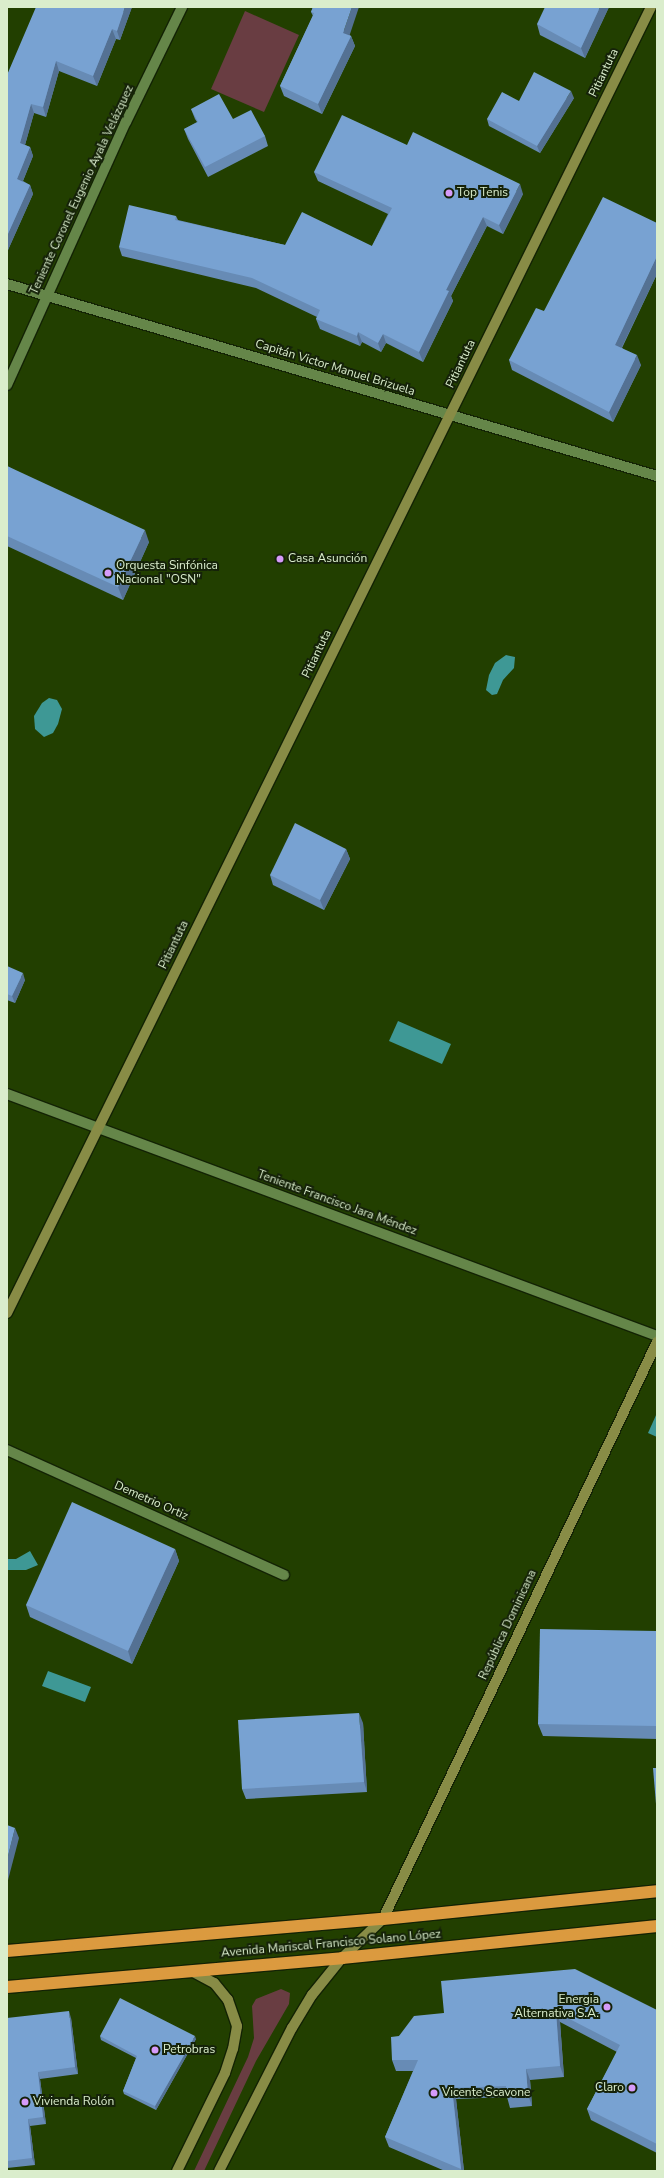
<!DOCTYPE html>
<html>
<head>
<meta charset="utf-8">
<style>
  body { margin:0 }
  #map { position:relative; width:664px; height:2178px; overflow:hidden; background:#223f00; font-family:"Nunito Sans",sans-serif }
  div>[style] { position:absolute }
  .green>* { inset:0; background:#693d42 }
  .water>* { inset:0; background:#3e9895 }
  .roads { filter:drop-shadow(1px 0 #132304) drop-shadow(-1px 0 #132304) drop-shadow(0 1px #132304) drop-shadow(0 -1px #132304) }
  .street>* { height:10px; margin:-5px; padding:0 5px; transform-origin:5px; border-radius:5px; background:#658649 }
  .secondary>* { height:10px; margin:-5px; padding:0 5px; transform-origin:5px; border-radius:5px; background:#888c46 }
  .highway>* { height:12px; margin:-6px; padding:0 6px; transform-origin:6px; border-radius:6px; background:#db9a3f }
  .wall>* { inset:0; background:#678bb5 }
  .shaded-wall>* { inset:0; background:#547193 }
  .building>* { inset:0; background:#78a2d2 }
  .dots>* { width:11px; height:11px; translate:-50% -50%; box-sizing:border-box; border:2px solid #152209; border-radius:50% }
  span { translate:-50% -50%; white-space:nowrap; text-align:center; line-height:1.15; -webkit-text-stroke:4px #152209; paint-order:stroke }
  .street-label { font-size:12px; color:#daedcc }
  .poi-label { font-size:12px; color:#daedcc }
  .left { translate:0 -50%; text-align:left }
  .right { translate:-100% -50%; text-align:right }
  .frame { position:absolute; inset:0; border:8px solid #daedcc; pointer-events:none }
</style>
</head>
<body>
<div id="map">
  <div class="green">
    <div style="clip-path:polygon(245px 11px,299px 35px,264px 112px,211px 89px)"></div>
    <div style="clip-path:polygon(281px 1989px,290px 1993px,289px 2004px,256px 2061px,204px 2171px,194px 2171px,248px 2057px,254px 2038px,252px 2006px,256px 1999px)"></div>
  </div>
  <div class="water">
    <div style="clip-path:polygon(506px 655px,515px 657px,514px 668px,503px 680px,497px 694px,492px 695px,486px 690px,489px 675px,495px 663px)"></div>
    <div style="clip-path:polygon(49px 698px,57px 700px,62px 709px,58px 724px,53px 733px,44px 737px,35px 729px,34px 716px,42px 703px)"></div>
    <div style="clip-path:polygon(398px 1021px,451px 1044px,442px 1064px,389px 1041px)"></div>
    <div style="clip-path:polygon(657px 1413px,657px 1437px,648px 1433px)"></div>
    <div style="clip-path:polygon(30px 1551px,38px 1565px,26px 1570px,7px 1570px,7px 1559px,16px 1559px)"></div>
    <div style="clip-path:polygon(48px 1671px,91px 1687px,85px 1702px,42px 1686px)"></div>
  </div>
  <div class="roads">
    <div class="street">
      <div style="left:7px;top:284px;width:678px;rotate:16.46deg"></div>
      <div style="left:7px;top:385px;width:289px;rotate:-65.7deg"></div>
      <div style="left:126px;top:122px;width:128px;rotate:-64deg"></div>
      <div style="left:7px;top:1094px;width:694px;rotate:20.42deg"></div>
      <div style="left:7px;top:1450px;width:304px;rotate:24.3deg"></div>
    </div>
    <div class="secondary">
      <div style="left:7px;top:1313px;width:1456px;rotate:-63.75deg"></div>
      <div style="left:177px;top:2171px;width:109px;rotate:-63.9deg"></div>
      <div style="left:225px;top:2073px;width:25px;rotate:-72deg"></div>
      <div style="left:233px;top:2049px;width:23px;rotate:-80deg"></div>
      <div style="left:237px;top:2026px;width:28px;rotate:-109deg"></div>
      <div style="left:228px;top:2000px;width:22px;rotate:-129deg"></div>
      <div style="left:214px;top:1983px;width:26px;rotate:-152deg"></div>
      <div style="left:219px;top:2171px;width:161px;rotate:-63deg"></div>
      <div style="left:292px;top:2028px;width:39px;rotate:-59deg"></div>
      <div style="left:312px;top:1995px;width:48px;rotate:-51deg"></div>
      <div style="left:342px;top:1958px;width:57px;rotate:-43.6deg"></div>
      <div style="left:383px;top:1919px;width:639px;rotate:-64.6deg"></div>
    </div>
    <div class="highway">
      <div style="left:7px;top:1951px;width:377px;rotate:-4.9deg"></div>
      <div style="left:383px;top:1919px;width:275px;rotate:-5.8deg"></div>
      <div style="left:7px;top:1987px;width:336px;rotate:-4.9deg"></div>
      <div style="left:342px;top:1958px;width:317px;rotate:-5.8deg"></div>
    </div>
  </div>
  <div class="wall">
    <div style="clip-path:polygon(132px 7px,120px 40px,116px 39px,97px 86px,59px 71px,46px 117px,34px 113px,25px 145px,30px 147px,33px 156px,23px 181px,30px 185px,33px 194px,8px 250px,7px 250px,7px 75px)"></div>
    <div style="clip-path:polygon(313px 7px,351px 36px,355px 46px,322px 114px,284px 96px,280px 86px,313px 16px,311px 12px)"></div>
    <div style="clip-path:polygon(609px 7px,585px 58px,540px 35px,537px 24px)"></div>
    <div style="clip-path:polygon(574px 98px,540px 153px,489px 126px,487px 119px,519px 101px)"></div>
    <div style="clip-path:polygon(191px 109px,233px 119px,265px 136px,268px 146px,208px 177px,188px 139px,184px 129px,197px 122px,195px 119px)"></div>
    <div style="clip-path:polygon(407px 145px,523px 194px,503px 234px,487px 226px,451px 296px,453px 301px,423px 362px,386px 343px,381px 352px,362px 342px,360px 346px,320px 329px,316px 319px,317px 317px,256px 288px,122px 256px,119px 247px,176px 216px,178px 220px,285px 245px,372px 246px,388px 214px,318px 181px,314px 172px)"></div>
    <div style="clip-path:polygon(657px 223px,657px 274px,622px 348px,641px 365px,613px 422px,512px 370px,509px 360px,544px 311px)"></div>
    <div style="clip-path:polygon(7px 466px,149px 542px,123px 600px,7px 546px)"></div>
    <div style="clip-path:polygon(346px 849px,350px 859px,324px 910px,273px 885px,270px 875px)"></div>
    <div style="clip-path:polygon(7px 966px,25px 980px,15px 1003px,7px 1000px)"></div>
    <div style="clip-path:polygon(175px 1549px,179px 1561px,132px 1664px,30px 1617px,26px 1605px)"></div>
    <div style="clip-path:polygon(657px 1631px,657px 1739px,543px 1736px,538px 1724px)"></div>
    <div style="clip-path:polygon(363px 1723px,367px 1792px,246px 1799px,242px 1789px)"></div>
    <div style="clip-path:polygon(657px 2010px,657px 2153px,591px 2120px,587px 2109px,617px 2052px,560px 2022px,564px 2077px,530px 2080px,532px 2106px,510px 2108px,507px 2097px,456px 2099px,464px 2171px,445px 2171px,389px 2147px,385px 2137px,413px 2071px,396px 2071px,392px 2060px,399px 2036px,444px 2013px)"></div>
    <div style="clip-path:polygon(7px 2018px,71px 2018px,78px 2074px,40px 2079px,46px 2124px,30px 2126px,35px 2165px,7px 2168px)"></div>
    <div style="clip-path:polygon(100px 2036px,196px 2039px,156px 2110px,124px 2094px,123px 2091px,136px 2058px,101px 2040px)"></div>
  </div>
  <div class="shaded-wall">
    <div style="clip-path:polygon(125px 7px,132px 7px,120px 40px,117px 31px)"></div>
    <div style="clip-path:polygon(352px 7px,359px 7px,347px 43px,343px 33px)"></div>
    <div style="clip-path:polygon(600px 7px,609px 7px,585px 58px,581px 48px)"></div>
    <div style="clip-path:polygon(112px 29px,116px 39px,97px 86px,93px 76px)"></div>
    <div style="clip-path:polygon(351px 36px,355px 46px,322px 114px,318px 104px)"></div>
    <div style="clip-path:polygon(56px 61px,59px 71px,46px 117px,43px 107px)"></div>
    <div style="clip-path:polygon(571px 91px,574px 98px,540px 153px,537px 146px)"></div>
    <div style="clip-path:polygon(31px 104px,34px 113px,23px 152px,20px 143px)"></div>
    <div style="clip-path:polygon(30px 147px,33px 156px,20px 188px,17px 179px)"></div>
    <div style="clip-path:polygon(520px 184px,523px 194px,503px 234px,499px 225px)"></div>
    <div style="clip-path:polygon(30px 185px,33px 194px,8px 250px,7px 247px,7px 236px)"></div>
    <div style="clip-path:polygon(483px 217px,487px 226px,451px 296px,453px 301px,423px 362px,419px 352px,446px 290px)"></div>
    <div style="clip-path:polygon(657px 256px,657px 274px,618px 355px,615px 345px)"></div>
    <div style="clip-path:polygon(358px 332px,362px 342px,360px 346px,357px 336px)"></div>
    <div style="clip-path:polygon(383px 334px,386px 343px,381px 352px,378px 343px)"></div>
    <div style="clip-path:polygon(637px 355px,641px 365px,613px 422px,609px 412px)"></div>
    <div style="clip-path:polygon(145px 530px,149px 542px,123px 600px,118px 587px)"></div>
    <div style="clip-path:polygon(346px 849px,350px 859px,324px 910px,320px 900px)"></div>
    <div style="clip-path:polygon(23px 973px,25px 980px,15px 1003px,12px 996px)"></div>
    <div style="clip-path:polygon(175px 1549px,179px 1561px,132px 1664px,128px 1651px)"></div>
    <div style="clip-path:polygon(657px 1667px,657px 1729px,656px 1726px)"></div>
    <div style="clip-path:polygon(359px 1713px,363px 1723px,367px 1792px,364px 1782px)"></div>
    <div style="clip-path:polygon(15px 1828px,19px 1838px,7px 1884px,7px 1860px)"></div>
    <div style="clip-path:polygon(69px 2011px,71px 2018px,78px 2074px,75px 2067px)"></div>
    <div style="clip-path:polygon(556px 2012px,560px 2022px,564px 2077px,560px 2066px)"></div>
    <div style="clip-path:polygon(195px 2036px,196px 2039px,156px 2110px,155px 2106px)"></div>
    <div style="clip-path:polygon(526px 2069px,530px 2080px,532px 2106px,528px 2095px)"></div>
    <div style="clip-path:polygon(38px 2072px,40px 2079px,46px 2124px,43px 2117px)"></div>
    <div style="clip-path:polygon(452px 2088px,456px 2099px,464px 2171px,462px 2171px,461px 2169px)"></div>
    <div style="clip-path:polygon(28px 2119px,30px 2126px,35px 2165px,32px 2158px)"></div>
  </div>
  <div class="building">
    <div style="clip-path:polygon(36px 7px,125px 7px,117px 31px,112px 29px,93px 76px,56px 61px,43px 107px,31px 104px,20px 143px,30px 147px,17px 179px,30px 185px,7px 236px,7px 75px)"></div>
    <div style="clip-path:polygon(313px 7px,352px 7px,343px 33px,351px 36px,318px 104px,280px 86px,314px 13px,311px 12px)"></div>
    <div style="clip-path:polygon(545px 7px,600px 7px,581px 48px,537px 24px)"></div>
    <div style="clip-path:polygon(534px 72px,571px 91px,537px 146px,487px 119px,502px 92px,519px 101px)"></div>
    <div style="clip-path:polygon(219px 94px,233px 119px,251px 110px,265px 136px,205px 167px,184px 129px,198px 122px,191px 109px)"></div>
    <div style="clip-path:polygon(342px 115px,407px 145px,413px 132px,520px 184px,499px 225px,483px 217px,446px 290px,449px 291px,419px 352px,383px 334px,378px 343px,358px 332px,357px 336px,316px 319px,320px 310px,252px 278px,119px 247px,129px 205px,176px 216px,175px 220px,285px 245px,302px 212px,372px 246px,392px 208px,314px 172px)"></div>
    <div style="clip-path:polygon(603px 197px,657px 223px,657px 256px,615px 345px,637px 355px,609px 412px,509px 360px,536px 308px,544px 311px)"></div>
    <div style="clip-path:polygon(7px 466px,145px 530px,118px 587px,7px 536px)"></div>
    <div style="clip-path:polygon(295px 823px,346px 849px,320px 900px,270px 875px)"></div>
    <div style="clip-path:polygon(7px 966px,23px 973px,12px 996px,7px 994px)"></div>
    <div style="clip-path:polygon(72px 1502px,175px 1549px,128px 1651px,26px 1605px)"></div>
    <div style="clip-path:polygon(540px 1629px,657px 1631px,656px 1726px,538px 1724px)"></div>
    <div style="clip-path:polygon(359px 1713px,364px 1782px,242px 1789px,238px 1720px)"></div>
    <div style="clip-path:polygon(653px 1768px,657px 1768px,657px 1816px)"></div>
    <div style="clip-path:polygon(7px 1825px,15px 1828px,7px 1860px)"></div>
    <div style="clip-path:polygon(575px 1969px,657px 2010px,657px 2144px,587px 2109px,620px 2045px,556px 2012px,560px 2066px,526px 2069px,528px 2095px,507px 2097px,506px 2086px,452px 2088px,461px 2169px,385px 2137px,418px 2060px,392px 2060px,391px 2037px,399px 2036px,414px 2016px,444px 2013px,441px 1981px)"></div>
    <div style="clip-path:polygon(120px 1998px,195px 2036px,155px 2106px,123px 2091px,137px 2056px,100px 2036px)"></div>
    <div style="clip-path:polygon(69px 2011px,75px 2067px,38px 2072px,43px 2117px,28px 2119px,32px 2158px,7px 2161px,7px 2018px)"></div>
  </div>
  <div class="dots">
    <div style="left:449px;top:193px;background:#d69bf9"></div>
    <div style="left:280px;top:559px;background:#d69bf9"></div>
    <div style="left:108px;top:573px;background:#d69bf9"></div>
    <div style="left:607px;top:2007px;background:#d69bf9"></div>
    <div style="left:155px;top:2050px;background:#d69bf9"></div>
    <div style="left:632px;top:2088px;background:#d69bf9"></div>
    <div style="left:434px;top:2093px;background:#d69bf9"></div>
    <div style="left:25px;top:2102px;background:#d69bf9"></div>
  </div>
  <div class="street-label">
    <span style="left:604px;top:73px;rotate:-64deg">Pitiantuta</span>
    <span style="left:82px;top:190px;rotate:-65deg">Teniente Coronel Eugenio Ayala Velázquez</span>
    <span style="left:461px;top:364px;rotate:-64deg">Pitiantuta</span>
    <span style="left:335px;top:368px;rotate:17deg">Capitán Victor Manuel Brizuela</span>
    <span style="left:317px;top:654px;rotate:-64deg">Pitiantuta</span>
    <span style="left:174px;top:945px;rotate:-64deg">Pitiantuta</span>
    <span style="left:337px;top:1203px;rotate:20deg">Teniente Francisco Jara Méndez</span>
    <span style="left:151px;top:1501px;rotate:24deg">Demetrio Ortiz</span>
    <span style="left:508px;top:1625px;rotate:-65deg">República Dominicana</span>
    <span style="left:331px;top:1944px;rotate:-5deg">Avenida Mariscal Francisco Solano López</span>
  </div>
  <div class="poi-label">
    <span class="left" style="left:457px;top:193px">Top Tenis</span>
    <span class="left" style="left:288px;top:559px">Casa Asunción</span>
    <span class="left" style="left:116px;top:573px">Orquesta Sinfónica<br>Nacional "OSN"</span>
    <span class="right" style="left:599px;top:2007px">Energia<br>Alternativa S.A.</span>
    <span class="left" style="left:163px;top:2050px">Petrobras</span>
    <span class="right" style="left:624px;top:2088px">Claro</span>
    <span class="left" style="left:442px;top:2093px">Vicente Scavone</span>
    <span class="left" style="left:33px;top:2102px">Vivienda Rolón</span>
  </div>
  <div class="frame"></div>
</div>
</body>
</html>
